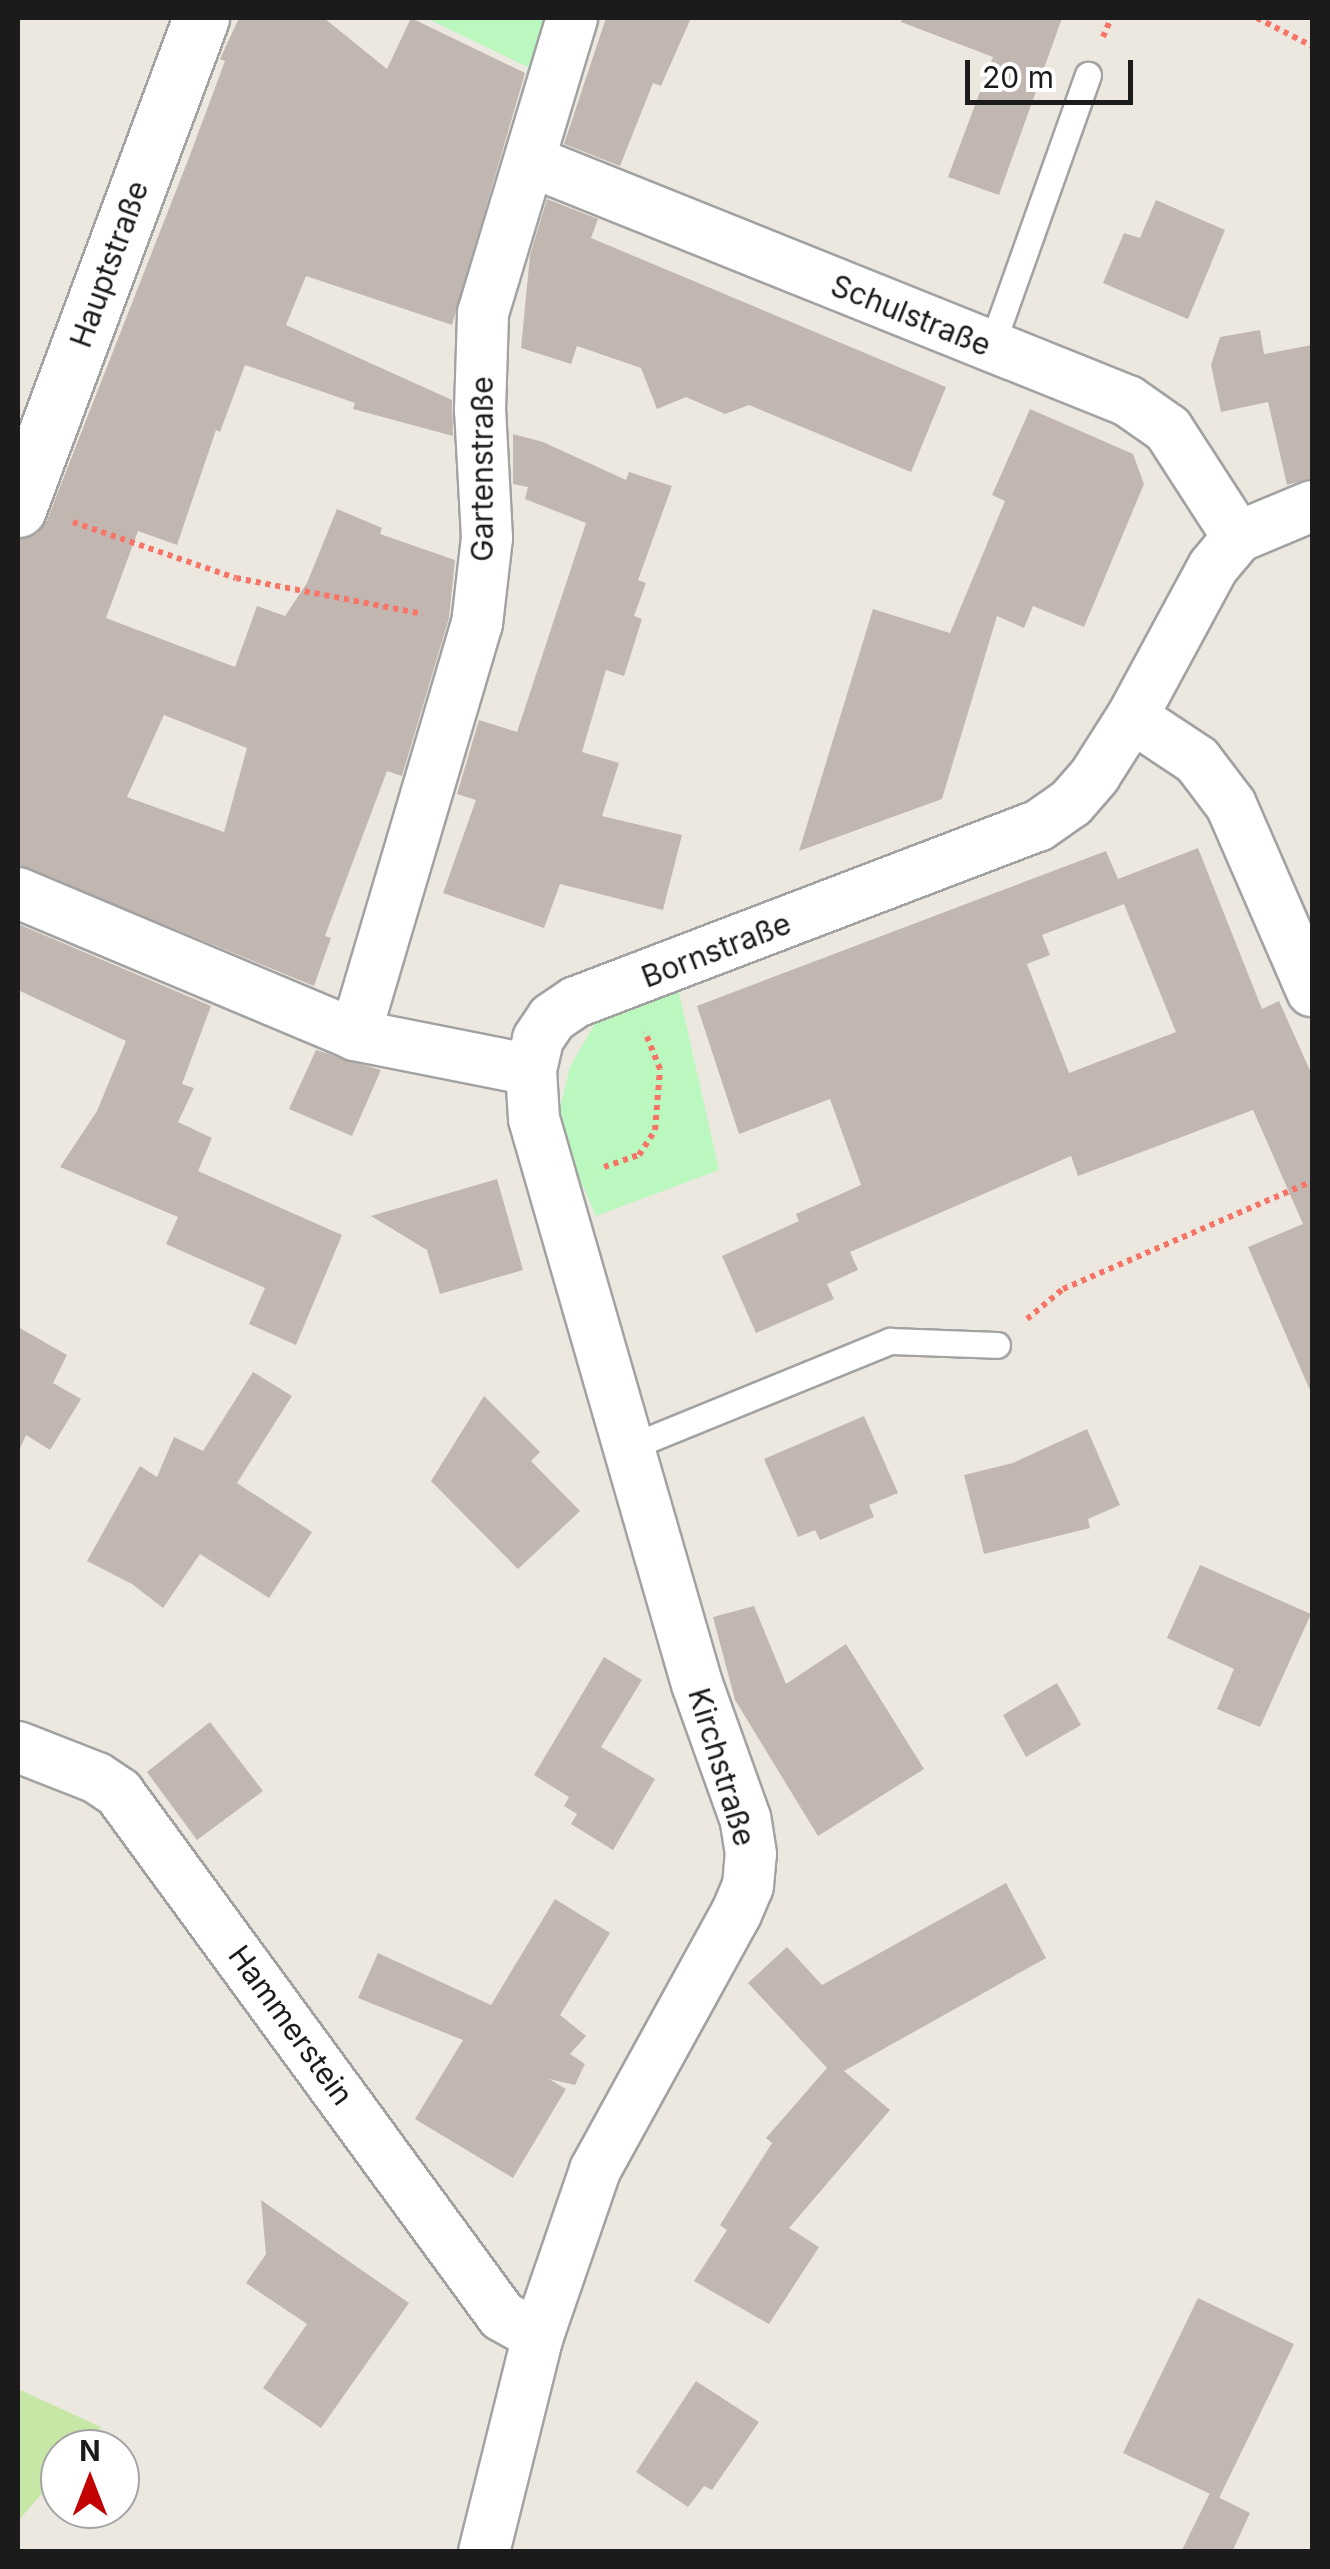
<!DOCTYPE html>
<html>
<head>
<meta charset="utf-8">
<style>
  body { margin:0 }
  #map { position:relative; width:1330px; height:2569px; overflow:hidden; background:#ece8e0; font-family:Inter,sans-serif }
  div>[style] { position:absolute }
  .grass>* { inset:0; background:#c6e7a5 }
  .park>* { inset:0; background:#bbf8c0 }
  .building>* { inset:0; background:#c1b7b0 }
  .path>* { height:6px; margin-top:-3px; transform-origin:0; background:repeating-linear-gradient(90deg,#f87466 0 5px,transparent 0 10px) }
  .roads { filter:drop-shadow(2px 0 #a2a2a2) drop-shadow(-2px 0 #a2a2a2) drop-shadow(0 2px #a2a2a2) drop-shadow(0 -2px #a2a2a2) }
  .service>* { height:25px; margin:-12.5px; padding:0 12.5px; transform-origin:12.5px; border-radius:12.5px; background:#fff }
  .minor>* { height:50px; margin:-25px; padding:0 25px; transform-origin:25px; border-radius:25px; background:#fff }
  .tertiary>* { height:55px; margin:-27.5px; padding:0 27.5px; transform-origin:27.5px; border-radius:27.5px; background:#fff }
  span { translate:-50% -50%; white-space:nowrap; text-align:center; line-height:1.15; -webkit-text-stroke:8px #fff; paint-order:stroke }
  .street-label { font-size:30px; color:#1b1b1b }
  .frame { position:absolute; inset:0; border:20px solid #1b1b1b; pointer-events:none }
  .north { position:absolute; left:40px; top:2429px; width:100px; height:100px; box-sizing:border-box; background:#fff; border:2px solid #a4a4a4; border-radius:50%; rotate:0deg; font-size:28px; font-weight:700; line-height:40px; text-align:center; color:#1b1b1b }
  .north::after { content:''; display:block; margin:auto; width:35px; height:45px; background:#c30203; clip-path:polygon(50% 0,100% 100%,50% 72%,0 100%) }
  .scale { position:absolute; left:965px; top:60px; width:168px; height:45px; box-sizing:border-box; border:5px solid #1b1b1b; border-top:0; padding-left:12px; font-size:30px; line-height:35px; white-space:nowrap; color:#1b1b1b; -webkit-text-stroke:8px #fff; paint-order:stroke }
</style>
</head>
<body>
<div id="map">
  <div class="grass">
    <div style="clip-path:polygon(18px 2389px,101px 2427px,81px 2449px,60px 2449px,60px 2473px,18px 2521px)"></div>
  </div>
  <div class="park">
    <div style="clip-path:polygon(426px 18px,547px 18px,530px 68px)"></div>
    <div style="clip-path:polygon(678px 988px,719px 1170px,596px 1216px,556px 1124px,570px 1067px,598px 1018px)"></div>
  </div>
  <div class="building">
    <div style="clip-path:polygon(evenodd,239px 18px,324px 18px,387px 69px,411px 18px,525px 73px,452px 325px,306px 276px,286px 325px,452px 400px,453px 436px,353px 409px,355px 403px,245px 365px,220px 432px,216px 430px,177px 545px,138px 531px,106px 618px,235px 667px,257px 606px,285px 616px,307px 583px,337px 509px,382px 528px,380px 534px,455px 560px,449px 618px,402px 776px,387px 771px,325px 936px,331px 938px,314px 986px,18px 865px,18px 539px,37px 534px,47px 520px,190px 155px,225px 61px,220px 59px,239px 18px,164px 715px,247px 748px,224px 832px,127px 797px,164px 715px)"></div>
    <div style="clip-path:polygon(606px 18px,691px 18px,661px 86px,653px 83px,620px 166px,564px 144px)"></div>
    <div style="clip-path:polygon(902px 18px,1062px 18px,999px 195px,948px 177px,993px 57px,901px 22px)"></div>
    <div style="clip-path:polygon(547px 199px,598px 219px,591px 238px,946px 387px,911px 472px,749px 405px,725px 414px,686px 397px,657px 409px,641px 368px,577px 346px,571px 364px,521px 348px,530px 255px)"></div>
    <div style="clip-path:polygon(1156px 200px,1225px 230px,1188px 319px,1103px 283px,1124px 233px,1140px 238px)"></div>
    <div style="clip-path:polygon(1260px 330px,1264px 354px,1312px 345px,1312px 478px,1287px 485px,1268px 402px,1221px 412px,1211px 365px,1220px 337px)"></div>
    <div style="clip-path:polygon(1030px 409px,1133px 454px,1144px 484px,1084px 627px,1033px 606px,1024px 628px,997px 616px,942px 799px,799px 851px,873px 609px,950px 633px,1005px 501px,992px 495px)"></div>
    <div style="clip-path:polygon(513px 434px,543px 442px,626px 480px,629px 472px,672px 486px,638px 580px,646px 583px,634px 616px,642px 619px,624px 676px,606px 670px,582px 752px,619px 763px,602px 816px,682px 835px,663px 910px,560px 884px,544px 928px,443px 893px,476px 800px,457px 794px,479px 720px,517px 732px,586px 523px,525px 499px,528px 487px,513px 484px)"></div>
    <div style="clip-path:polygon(evenodd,1198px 848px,1262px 1009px,1279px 1001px,1312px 1075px,1312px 1395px,1248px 1247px,1303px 1224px,1253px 1110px,1078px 1176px,1071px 1156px,850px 1252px,858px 1270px,827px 1284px,834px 1299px,756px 1333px,722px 1256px,799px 1221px,796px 1214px,861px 1185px,830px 1099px,739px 1134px,697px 1006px,1106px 851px,1118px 879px,1198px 848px,1124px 904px,1176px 1032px,1069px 1073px,1027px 964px,1050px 955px,1042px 935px,1124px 904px)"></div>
    <div style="clip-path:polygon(18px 924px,211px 1006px,182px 1084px,194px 1088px,178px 1122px,212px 1138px,198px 1171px,342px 1235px,296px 1345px,249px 1324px,265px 1288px,166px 1244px,178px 1217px,60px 1167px,97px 1111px,126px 1041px,18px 990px)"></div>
    <div style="clip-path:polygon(316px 1050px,381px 1070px,352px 1136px,289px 1109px)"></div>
    <div style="clip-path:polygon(497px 1179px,523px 1270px,440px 1294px,427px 1250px,371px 1216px)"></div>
    <div style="clip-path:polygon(18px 1327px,67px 1355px,53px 1383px,81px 1399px,50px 1450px,26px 1435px,18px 1453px)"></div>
    <div style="clip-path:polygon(253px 1372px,292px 1396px,237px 1483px,312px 1532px,269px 1598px,200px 1554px,163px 1608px,132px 1584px,87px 1561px,140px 1466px,157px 1477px,174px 1437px,203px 1451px)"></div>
    <div style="clip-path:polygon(484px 1396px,540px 1452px,531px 1461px,580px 1511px,518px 1569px,431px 1481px)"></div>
    <div style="clip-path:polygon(864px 1416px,898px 1493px,869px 1505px,874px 1517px,820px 1540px,815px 1530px,798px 1537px,764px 1459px)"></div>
    <div style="clip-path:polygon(1087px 1429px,1120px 1505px,1088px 1519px,1090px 1528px,984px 1554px,964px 1475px,1013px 1463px)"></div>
    <div style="clip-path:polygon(1200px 1565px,1311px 1614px,1260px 1727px,1217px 1709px,1234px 1669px,1167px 1638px)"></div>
    <div style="clip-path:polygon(754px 1606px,786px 1684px,846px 1644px,924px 1769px,818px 1836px,735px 1700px,713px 1617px)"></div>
    <div style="clip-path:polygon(604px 1657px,642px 1680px,601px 1747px,655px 1779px,613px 1850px,571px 1824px,577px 1814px,564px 1806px,569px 1797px,534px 1775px)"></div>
    <div style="clip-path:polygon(1057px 1683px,1081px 1725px,1026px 1757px,1003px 1715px)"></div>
    <div style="clip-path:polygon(210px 1722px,263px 1791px,197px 1840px,147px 1772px)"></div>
    <div style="clip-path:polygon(1006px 1883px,1046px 1958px,844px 2071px,890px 2110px,789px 2228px,819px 2247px,769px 2324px,694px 2281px,727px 2230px,720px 2225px,772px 2143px,766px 2138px,827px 2068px,748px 1983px,787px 1947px,822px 1985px)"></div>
    <div style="clip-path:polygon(555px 1899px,610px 1933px,560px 2015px,586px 2036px,570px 2054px,585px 2064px,575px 2085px,549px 2079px,566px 2089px,513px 2178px,415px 2119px,463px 2040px,358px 1998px,378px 1953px,491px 2005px)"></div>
    <div style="clip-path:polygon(261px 2200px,409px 2303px,321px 2428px,263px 2388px,307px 2324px,246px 2283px,266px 2254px)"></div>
    <div style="clip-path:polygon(1198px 2298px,1294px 2344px,1219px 2498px,1123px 2453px)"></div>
    <div style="clip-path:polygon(696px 2381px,759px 2422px,712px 2490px,704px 2486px,688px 2507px,636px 2472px)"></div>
    <div style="clip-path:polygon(1210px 2493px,1250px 2513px,1232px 2552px,1181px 2552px)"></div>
  </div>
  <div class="path">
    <div style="left:1257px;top:18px;width:62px;rotate:27deg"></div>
    <div style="left:1103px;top:37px;width:21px;rotate:-67deg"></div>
    <div style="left:73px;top:522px;width:172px;rotate:19deg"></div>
    <div style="left:236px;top:578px;width:190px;rotate:10.9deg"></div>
    <div style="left:604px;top:1167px;width:37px;rotate:-19deg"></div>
    <div style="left:639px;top:1155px;width:30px;rotate:-57deg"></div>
    <div style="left:655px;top:1130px;width:61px;rotate:-85.3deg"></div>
    <div style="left:660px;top:1069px;width:40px;rotate:-112deg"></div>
    <div style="left:1027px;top:1319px;width:47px;rotate:-39.8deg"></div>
    <div style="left:1063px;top:1289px;width:271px;rotate:-23.4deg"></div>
  </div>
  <div class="roads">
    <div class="service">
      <div style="left:991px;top:347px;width:289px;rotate:-70.4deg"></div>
      <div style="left:630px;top:1447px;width:281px;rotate:-22.2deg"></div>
      <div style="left:890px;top:1341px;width:107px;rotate:2.1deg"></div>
    </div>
    <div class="minor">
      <div style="left:530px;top:161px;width:644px;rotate:21.87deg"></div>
      <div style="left:1128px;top:401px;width:49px;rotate:35deg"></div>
      <div style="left:1168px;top:429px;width:129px;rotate:57.1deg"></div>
      <div style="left:1132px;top:717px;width:78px;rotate:33.5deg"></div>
      <div style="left:1197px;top:760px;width:56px;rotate:52.9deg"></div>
      <div style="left:1231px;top:805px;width:203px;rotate:66.5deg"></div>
      <div style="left:18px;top:893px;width:366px;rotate:22.8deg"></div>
      <div style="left:355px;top:1035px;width:179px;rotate:11.2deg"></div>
      <div style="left:355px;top:1035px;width:429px;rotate:-73.5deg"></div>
      <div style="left:477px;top:624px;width:87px;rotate:-83.4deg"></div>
      <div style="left:487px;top:538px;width:128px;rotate:-93.1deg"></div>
      <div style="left:480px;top:410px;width:97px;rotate:-88.2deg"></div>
      <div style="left:483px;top:313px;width:308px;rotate:-73.2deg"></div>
      <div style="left:18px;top:1747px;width:85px;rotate:21.4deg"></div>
      <div style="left:97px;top:1778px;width:27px;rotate:34deg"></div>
      <div style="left:119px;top:1793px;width:648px;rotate:53.78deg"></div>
      <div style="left:502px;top:2316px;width:41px;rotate:29.1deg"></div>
      <div style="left:484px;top:2552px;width:223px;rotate:-76deg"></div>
      <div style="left:538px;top:2336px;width:176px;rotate:-71deg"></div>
      <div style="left:595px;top:2170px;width:292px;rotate:-61.2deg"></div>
      <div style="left:736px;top:1914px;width:30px;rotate:-67deg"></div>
      <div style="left:748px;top:1886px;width:32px;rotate:-85deg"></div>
      <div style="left:751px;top:1854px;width:36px;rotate:-99deg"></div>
      <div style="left:745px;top:1818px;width:142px;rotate:-109.7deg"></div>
      <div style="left:697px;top:1684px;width:588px;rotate:-106.09deg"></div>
      <div style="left:534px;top:1119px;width:49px;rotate:-93.5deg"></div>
      <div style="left:531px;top:1070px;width:32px;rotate:-77deg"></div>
      <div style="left:538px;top:1039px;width:25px;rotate:-56deg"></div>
      <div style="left:552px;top:1018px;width:29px;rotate:-34deg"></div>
      <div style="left:576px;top:1002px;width:494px;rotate:-20.9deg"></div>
      <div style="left:1038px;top:826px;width:40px;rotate:-34.9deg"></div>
      <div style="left:1071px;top:803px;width:37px;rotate:-49deg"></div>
      <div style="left:1095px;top:775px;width:69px;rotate:-57.5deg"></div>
      <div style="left:1132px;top:717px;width:170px;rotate:-61.6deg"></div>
      <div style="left:1213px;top:567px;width:39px;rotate:-50deg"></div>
      <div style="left:1238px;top:537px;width:80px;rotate:-22.7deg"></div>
    </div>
    <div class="tertiary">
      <div style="left:18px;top:509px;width:524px;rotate:-69.56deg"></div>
    </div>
  </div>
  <div class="street-label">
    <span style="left:109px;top:264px;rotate:-70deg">Hauptstraße</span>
    <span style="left:911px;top:315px;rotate:22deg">Schulstraße</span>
    <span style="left:482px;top:469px;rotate:-90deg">Gartenstraße</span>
    <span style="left:716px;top:950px;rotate:-21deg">Bornstraße</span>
    <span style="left:722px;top:1767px;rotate:73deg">Kirchstraße</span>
    <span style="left:291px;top:2025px;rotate:54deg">Hammerstein</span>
  </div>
  <div class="frame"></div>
  <div class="north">N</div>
  <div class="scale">20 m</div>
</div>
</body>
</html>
